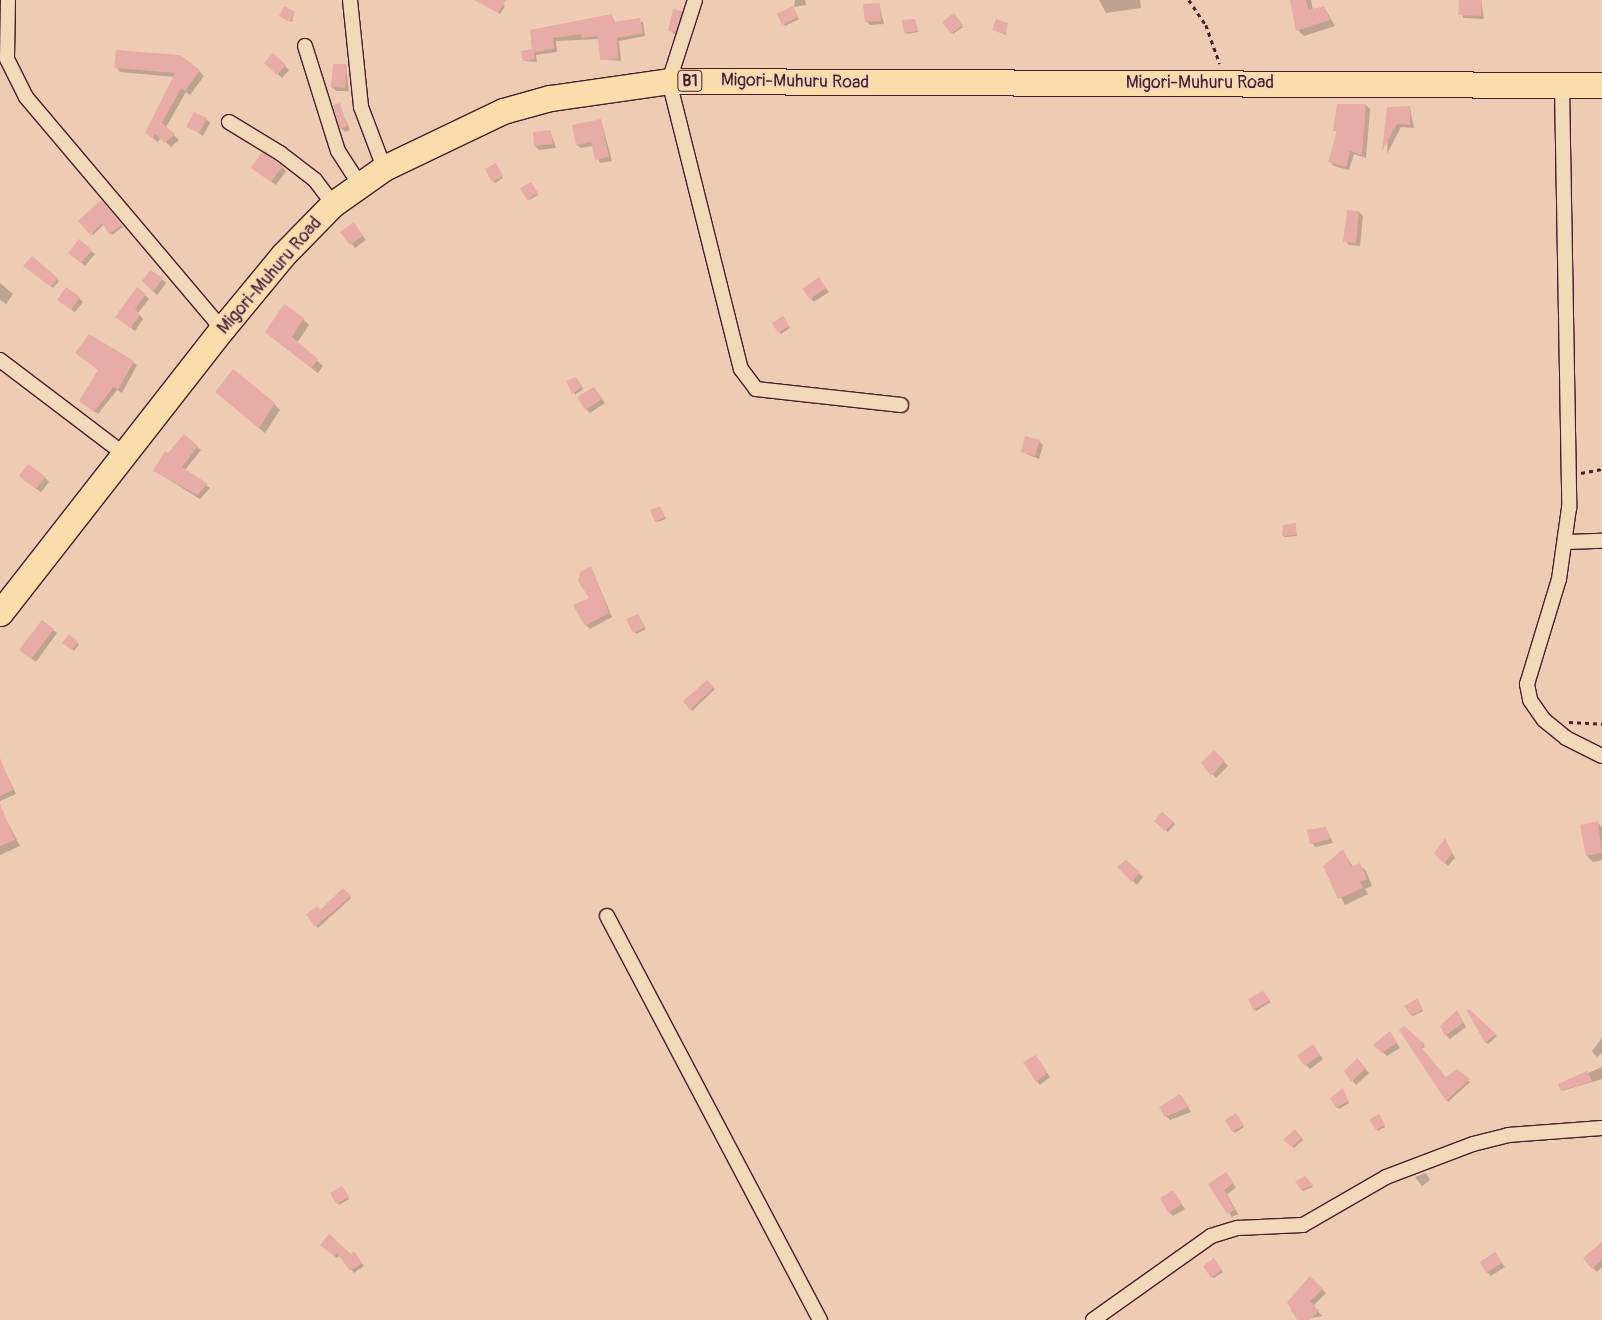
<!DOCTYPE html>
<html>
<head>
<meta charset="utf-8">
<style>
  body { margin:0 }
  #map { position:relative; width:1602px; height:1320px; overflow:hidden; background:#eeccb3; font-family:Pangolin,sans-serif }
  div>[style] { position:absolute }
  .shadow>* { inset:0; background:#0003 }
  .building>* { inset:0; background:#e6aca5 }
  .path>* { height:2.5px; margin-top:-1.25px; transform-origin:0; background:repeating-linear-gradient(90deg,#4a1f2b 0 4px,transparent 0 8px) }
  .roads { filter:drop-shadow(1px 0 #4a1f2b) drop-shadow(-1px 0 #4a1f2b) drop-shadow(0 1px #4a1f2b) drop-shadow(0 -1px #4a1f2b) }
  .street>* { height:14px; margin:-7px; padding:0 7px; transform-origin:7px; border-radius:7px; background:#f1d9b9 }
  .highway>* { height:25px; margin:-12.5px; padding:0 12.5px; transform-origin:12.5px; border-radius:12.5px; background:#fbddab }
  span { translate:-50% -50%; white-space:nowrap; text-align:center; line-height:1.15; -webkit-text-stroke:4px #f1d9b9; paint-order:stroke }
  .shield-label span { padding:1px 4px; background:#f1d9b9; border:1px solid; border-radius:4px; -webkit-text-stroke-width:0 }
  .shield-label { font-size:16px; color:#4a1f2b; font-weight:700 }
  .street-label { font-size:18px; color:#4a1f2b }
</style>
</head>
<body>
<div id="map">
  <div class="shadow">
    <div style="clip-path:polygon(480px 0,495px 0,505px 6px,500px 14px)"></div>
    <div style="clip-path:polygon(795px 0,805px 0,806px 5px,793px 7px,799px 19px,785px 26px,778px 15px,794px 7px)"></div>
    <div style="clip-path:polygon(1099px 0,1140px 0,1141px 8px,1106px 13px)"></div>
    <div style="clip-path:polygon(1291px 0,1311px 0,1313px 10px,1324px 7px,1335px 26px,1304px 36px,1298px 30px)"></div>
    <div style="clip-path:polygon(1460px 0,1481px 0,1484px 19px,1463px 18px)"></div>
    <div style="clip-path:polygon(879px 4px,884px 24px,870px 25px,866px 21px)"></div>
    <div style="clip-path:polygon(682px 12px,685px 16px,679px 35px,674px 34px,670px 30px)"></div>
    <div style="clip-path:polygon(294px 13px,292px 22px,282px 17px)"></div>
    <div style="clip-path:polygon(954px 15px,963px 27px,953px 34px,944px 22px)"></div>
    <div style="clip-path:polygon(612px 16px,615px 23px,643px 22px,645px 36px,619px 41px,621px 61px,601px 59px,600px 39px,556px 41px,557px 52px,536px 55px,537px 62px,525px 61px,534px 50px,532px 31px)"></div>
    <div style="clip-path:polygon(915px 20px,918px 32px,907px 34px,905px 32px)"></div>
    <div style="clip-path:polygon(1007px 24px,1006px 35px,994px 30px)"></div>
    <div style="clip-path:polygon(273px 55px,289px 70px,282px 78px,266px 63px)"></div>
    <div style="clip-path:polygon(346px 66px,349px 91px,336px 91px,332px 87px)"></div>
    <div style="clip-path:polygon(116px 67px,199px 71px,204px 76px,190px 95px,186px 92px,166px 127px,179px 140px,171px 147px,161px 137px,158px 142px,146px 133px,175px 77px,120px 72px)"></div>
    <div style="clip-path:polygon(339px 105px,350px 130px,345px 132px,341px 128px)"></div>
    <div style="clip-path:polygon(1366px 105px,1370px 109px,1366px 158px,1354px 154px,1349px 170px,1334px 166px,1330px 162px,1338px 133px,1335px 130px)"></div>
    <div style="clip-path:polygon(1389px 108px,1410px 108px,1414px 128px,1401px 127px,1387px 154px)"></div>
    <div style="clip-path:polygon(206px 119px,210px 123px,203px 136px,188px 126px)"></div>
    <div style="clip-path:polygon(601px 120px,612px 161px,600px 163px,593px 146px,581px 148px,577px 145px)"></div>
    <div style="clip-path:polygon(550px 131px,556px 148px,539px 150px,535px 146px)"></div>
    <div style="clip-path:polygon(497px 166px,503px 178px,495px 183px,493px 181px)"></div>
    <div style="clip-path:polygon(282px 167px,286px 171px,276px 185px,252px 168px)"></div>
    <div style="clip-path:polygon(533px 185px,538px 195px,529px 200px,528px 199px)"></div>
    <div style="clip-path:polygon(101px 202px,123px 227px,112px 235px,104px 224px,93px 235px,79px 221px)"></div>
    <div style="clip-path:polygon(1359px 212px,1363px 216px,1360px 246px,1349px 245px,1345px 241px)"></div>
    <div style="clip-path:polygon(357px 228px,366px 240px,355px 248px,342px 232px)"></div>
    <div style="clip-path:polygon(91px 251px,95px 254px,85px 266px,74px 256px)"></div>
    <div style="clip-path:polygon(32px 258px,59px 281px,53px 288px,26px 267px)"></div>
    <div style="clip-path:polygon(162px 279px,166px 283px,157px 295px,143px 281px)"></div>
    <div style="clip-path:polygon(0 283px,13px 294px,6px 304px,0 300px)"></div>
    <div style="clip-path:polygon(822px 283px,829px 292px,814px 302px,811px 299px)"></div>
    <div style="clip-path:polygon(145px 295px,149px 299px,138px 313px,143px 319px,135px 331px,121px 320px)"></div>
    <div style="clip-path:polygon(79px 298px,83px 302px,75px 312px,63px 303px)"></div>
    <div style="clip-path:polygon(303px 319px,309px 325px,297px 343px,323px 366px,318px 373px,273px 338px)"></div>
    <div style="clip-path:polygon(784px 319px,790px 328px,781px 334px,779px 332px)"></div>
    <div style="clip-path:polygon(89px 336px,137px 365px,122px 393px,117px 390px,98px 414px,85px 405px,99px 371px)"></div>
    <div style="clip-path:polygon(578px 380px,583px 389px,575px 395px,568px 382px)"></div>
    <div style="clip-path:polygon(594px 388px,605px 403px,590px 413px,586px 409px)"></div>
    <div style="clip-path:polygon(222px 397px,274px 404px,280px 410px,265px 433px)"></div>
    <div style="clip-path:polygon(184px 436px,201px 450px,185px 470px,210px 488px,200px 499px,155px 471px)"></div>
    <div style="clip-path:polygon(1039px 441px,1043px 445px,1039px 459px,1022px 452px)"></div>
    <div style="clip-path:polygon(45px 478px,49px 482px,41px 492px,24px 480px)"></div>
    <div style="clip-path:polygon(660px 507px,666px 519px,657px 522px,656px 521px)"></div>
    <div style="clip-path:polygon(1295px 525px,1297px 536px,1285px 537px,1283px 536px)"></div>
    <div style="clip-path:polygon(591px 567px,612px 617px,590px 629px,586px 625px)"></div>
    <div style="clip-path:polygon(639px 617px,646px 629px,636px 634px,628px 620px)"></div>
    <div style="clip-path:polygon(53px 630px,57px 633px,36px 662px,25px 653px)"></div>
    <div style="clip-path:polygon(69px 636px,79px 644px,74px 651px,64px 643px)"></div>
    <div style="clip-path:polygon(707px 681px,715px 689px,692px 711px,685px 702px)"></div>
    <div style="clip-path:polygon(1214px 752px,1228px 766px,1216px 778px,1203px 763px)"></div>
    <div style="clip-path:polygon(6px 773px,16px 794px,0 801px,0 776px)"></div>
    <div style="clip-path:polygon(1163px 813px,1175px 824px,1168px 832px,1156px 821px)"></div>
    <div style="clip-path:polygon(8px 823px,20px 846px,0 855px,0 827px)"></div>
    <div style="clip-path:polygon(1598px 823px,1602px 827px,1602px 860px,1593px 862px,1587px 856px)"></div>
    <div style="clip-path:polygon(1326px 828px,1333px 843px,1315px 847px,1312px 843px)"></div>
    <div style="clip-path:polygon(1445px 840px,1455px 858px,1448px 866px,1435px 853px)"></div>
    <div style="clip-path:polygon(1343px 851px,1353px 867px,1360px 865px,1366px 871px,1372px 886px,1365px 889px,1368px 894px,1345px 905px,1325px 866px)"></div>
    <div style="clip-path:polygon(1126px 862px,1143px 877px,1137px 885px,1119px 867px)"></div>
    <div style="clip-path:polygon(343px 890px,351px 898px,318px 928px,308px 914px,320px 911px)"></div>
    <div style="clip-path:polygon(1263px 993px,1271px 1002px,1256px 1011px,1254px 1009px)"></div>
    <div style="clip-path:polygon(1418px 1000px,1423px 1011px,1413px 1016px,1412px 1015px)"></div>
    <div style="clip-path:polygon(1457px 1011px,1466px 1027px,1450px 1039px,1446px 1035px)"></div>
    <div style="clip-path:polygon(1473px 1015px,1497px 1036px,1488px 1044px,1486px 1042px)"></div>
    <div style="clip-path:polygon(1404px 1028px,1425px 1046px,1422px 1049px,1446px 1079px,1457px 1071px,1470px 1082px,1448px 1102px)"></div>
    <div style="clip-path:polygon(1393px 1037px,1400px 1048px,1387px 1056px,1378px 1048px)"></div>
    <div style="clip-path:polygon(1602px 1038px,1602px 1053px,1597px 1057px,1592px 1051px)"></div>
    <div style="clip-path:polygon(1313px 1046px,1323px 1059px,1310px 1069px,1306px 1065px)"></div>
    <div style="clip-path:polygon(1036px 1056px,1050px 1077px,1040px 1085px,1037px 1081px)"></div>
    <div style="clip-path:polygon(1357px 1060px,1369px 1073px,1356px 1085px,1345px 1071px)"></div>
    <div style="clip-path:polygon(1602px 1067px,1602px 1079px,1562px 1091px,1560px 1085px)"></div>
    <div style="clip-path:polygon(1343px 1090px,1349px 1103px,1339px 1109px,1337px 1107px)"></div>
    <div style="clip-path:polygon(1183px 1099px,1191px 1112px,1170px 1120px,1166px 1116px)"></div>
    <div style="clip-path:polygon(1238px 1116px,1244px 1127px,1235px 1133px,1226px 1121px)"></div>
    <div style="clip-path:polygon(1380px 1117px,1385px 1127px,1378px 1131px,1377px 1129px)"></div>
    <div style="clip-path:polygon(1295px 1131px,1303px 1140px,1294px 1148px,1285px 1140px)"></div>
    <div style="clip-path:polygon(1226px 1173px,1236px 1188px,1227px 1194px,1238px 1214px,1232px 1217px,1210px 1184px)"></div>
    <div style="clip-path:polygon(1426px 1173px,1430px 1180px,1422px 1186px,1415px 1177px)"></div>
    <div style="clip-path:polygon(1305px 1178px,1313px 1187px,1303px 1191px,1302px 1190px)"></div>
    <div style="clip-path:polygon(342px 1187px,349px 1199px,339px 1205px,332px 1193px)"></div>
    <div style="clip-path:polygon(1173px 1191px,1185px 1209px,1173px 1216px,1169px 1212px)"></div>
    <div style="clip-path:polygon(329px 1236px,361px 1263px,364px 1266px,354px 1273px,340px 1255px,337px 1258px,325px 1248px)"></div>
    <div style="clip-path:polygon(1602px 1252px,1602px 1267px,1597px 1272px,1593px 1268px)"></div>
    <div style="clip-path:polygon(1495px 1254px,1505px 1267px,1491px 1276px,1487px 1272px)"></div>
    <div style="clip-path:polygon(1215px 1261px,1223px 1272px,1214px 1278px,1212px 1277px)"></div>
    <div style="clip-path:polygon(1310px 1277px,1326px 1293px,1313px 1306px,1322px 1316px,1301px 1320px,1291px 1311px)"></div>
  </div>
  <div class="building">
    <div style="clip-path:polygon(474px 0,506px 0,498px 13px)"></div>
    <div style="clip-path:polygon(1290px 0,1306px 0,1309px 10px,1324px 6px,1330px 20px,1296px 31px)"></div>
    <div style="clip-path:polygon(1459px 0,1482px 0,1481px 16px,1458px 15px)"></div>
    <div style="clip-path:polygon(880px 3px,881px 21px,865px 22px,863px 4px)"></div>
    <div style="clip-path:polygon(284px 6px,295px 12px,290px 22px,279px 16px)"></div>
    <div style="clip-path:polygon(793px 6px,798px 17px,782px 25px,777px 14px)"></div>
    <div style="clip-path:polygon(673px 9px,682px 11px,676px 32px,668px 31px)"></div>
    <div style="clip-path:polygon(954px 13px,963px 25px,951px 34px,942px 22px)"></div>
    <div style="clip-path:polygon(612px 14px,613px 22px,640px 18px,643px 33px,617px 38px,618px 58px,600px 60px,598px 36px,582px 38px,581px 34px,553px 38px,554px 49px,534px 52px,535px 59px,523px 61px,521px 51px,532px 49px,530px 30px)"></div>
    <div style="clip-path:polygon(915px 19px,917px 31px,904px 33px,902px 20px)"></div>
    <div style="clip-path:polygon(996px 19px,1008px 23px,1005px 34px,992px 30px)"></div>
    <div style="clip-path:polygon(116px 50px,180px 55px,200px 70px,185px 91px,181px 88px,162px 123px,175px 134px,165px 143px,155px 134px,153px 138px,145px 133px,175px 73px,114px 68px)"></div>
    <div style="clip-path:polygon(273px 53px,286px 65px,277px 75px,264px 63px)"></div>
    <div style="clip-path:polygon(333px 64px,347px 64px,345px 88px,331px 87px)"></div>
    <div style="clip-path:polygon(340px 103px,347px 126px,340px 129px,333px 105px)"></div>
    <div style="clip-path:polygon(1337px 104px,1366px 104px,1362px 155px,1350px 151px,1346px 167px,1328px 162px,1337px 131px,1333px 131px)"></div>
    <div style="clip-path:polygon(1410px 106px,1410px 125px,1397px 124px,1382px 151px,1387px 107px)"></div>
    <div style="clip-path:polygon(194px 112px,207px 118px,199px 133px,186px 127px)"></div>
    <div style="clip-path:polygon(601px 119px,609px 157px,595px 160px,591px 142px,576px 145px,572px 125px)"></div>
    <div style="clip-path:polygon(551px 130px,553px 144px,534px 146px,533px 132px)"></div>
    <div style="clip-path:polygon(262px 152px,283px 166px,271px 182px,251px 168px)"></div>
    <div style="clip-path:polygon(496px 163px,503px 176px,492px 182px,485px 169px)"></div>
    <div style="clip-path:polygon(531px 182px,538px 193px,527px 200px,520px 188px)"></div>
    <div style="clip-path:polygon(101px 200px,122px 225px,109px 234px,102px 223px,90px 235px,78px 221px)"></div>
    <div style="clip-path:polygon(1347px 210px,1359px 211px,1356px 243px,1343px 242px)"></div>
    <div style="clip-path:polygon(354px 222px,363px 236px,350px 245px,340px 232px)"></div>
    <div style="clip-path:polygon(79px 239px,92px 250px,81px 263px,68px 253px)"></div>
    <div style="clip-path:polygon(32px 256px,58px 278px,51px 287px,23px 266px)"></div>
    <div style="clip-path:polygon(150px 270px,163px 278px,153px 292px,142px 281px)"></div>
    <div style="clip-path:polygon(819px 277px,826px 288px,810px 299px,802px 289px)"></div>
    <div style="clip-path:polygon(66px 287px,80px 297px,71px 310px,57px 300px)"></div>
    <div style="clip-path:polygon(137px 287px,146px 294px,135px 309px,140px 315px,130px 328px,115px 317px)"></div>
    <div style="clip-path:polygon(284px 304px,304px 318px,292px 337px,318px 359px,311px 368px,265px 332px)"></div>
    <div style="clip-path:polygon(783px 316px,789px 326px,778px 333px,772px 323px)"></div>
    <div style="clip-path:polygon(89px 334px,134px 361px,118px 390px,113px 387px,94px 412px,79px 401px,98px 370px,75px 353px)"></div>
    <div style="clip-path:polygon(233px 369px,275px 403px,259px 428px,215px 392px)"></div>
    <div style="clip-path:polygon(576px 377px,582px 387px,572px 394px,566px 381px)"></div>
    <div style="clip-path:polygon(594px 387px,602px 399px,585px 410px,577px 397px)"></div>
    <div style="clip-path:polygon(184px 434px,198px 446px,182px 467px,208px 484px,197px 495px,153px 471px,165px 451px,168px 453px)"></div>
    <div style="clip-path:polygon(1025px 436px,1040px 440px,1035px 456px,1021px 452px)"></div>
    <div style="clip-path:polygon(28px 464px,46px 477px,36px 489px,19px 476px)"></div>
    <div style="clip-path:polygon(660px 506px,665px 517px,655px 522px,650px 510px)"></div>
    <div style="clip-path:polygon(1296px 523px,1296px 535px,1282px 536px,1283px 525px)"></div>
    <div style="clip-path:polygon(591px 566px,609px 613px,585px 626px,573px 605px,589px 598px,578px 581px,580px 572px)"></div>
    <div style="clip-path:polygon(638px 614px,645px 627px,633px 633px,626px 619px)"></div>
    <div style="clip-path:polygon(42px 620px,54px 629px,31px 659px,19px 650px)"></div>
    <div style="clip-path:polygon(69px 634px,78px 642px,72px 650px,62px 643px)"></div>
    <div style="clip-path:polygon(707px 680px,714px 687px,690px 710px,683px 701px)"></div>
    <div style="clip-path:polygon(1214px 750px,1225px 761px,1211px 776px,1201px 763px)"></div>
    <div style="clip-path:polygon(0 758px,13px 790px,0 796px)"></div>
    <div style="clip-path:polygon(0 804px,15px 840px,0 846px)"></div>
    <div style="clip-path:polygon(1162px 812px,1174px 822px,1165px 831px,1154px 821px)"></div>
    <div style="clip-path:polygon(1598px 821px,1602px 853px,1586px 856px,1580px 825px)"></div>
    <div style="clip-path:polygon(1326px 827px,1330px 839px,1310px 844px,1307px 830px)"></div>
    <div style="clip-path:polygon(1445px 838px,1452px 854px,1444px 864px,1434px 853px)"></div>
    <div style="clip-path:polygon(1343px 849px,1351px 867px,1360px 863px,1367px 879px,1360px 882px,1363px 888px,1338px 899px,1323px 866px)"></div>
    <div style="clip-path:polygon(1126px 860px,1140px 872px,1132px 882px,1117px 867px)"></div>
    <div style="clip-path:polygon(343px 888px,351px 896px,315px 927px,306px 914px,317px 906px,320px 910px)"></div>
    <div style="clip-path:polygon(1263px 991px,1270px 1000px,1253px 1010px,1248px 999px)"></div>
    <div style="clip-path:polygon(1418px 998px,1422px 1010px,1411px 1016px,1404px 1006px)"></div>
    <div style="clip-path:polygon(1469px 1009px,1496px 1034px,1485px 1043px,1467px 1011px)"></div>
    <div style="clip-path:polygon(1457px 1010px,1463px 1023px,1445px 1036px,1440px 1026px)"></div>
    <div style="clip-path:polygon(1404px 1026px,1425px 1044px,1421px 1047px,1446px 1077px,1457px 1069px,1470px 1079px,1446px 1101px,1399px 1030px)"></div>
    <div style="clip-path:polygon(1390px 1031px,1397px 1043px,1382px 1053px,1373px 1045px)"></div>
    <div style="clip-path:polygon(1313px 1044px,1320px 1055px,1305px 1066px,1297px 1056px)"></div>
    <div style="clip-path:polygon(1036px 1055px,1047px 1073px,1036px 1082px,1023px 1062px)"></div>
    <div style="clip-path:polygon(1357px 1058px,1366px 1068px,1351px 1082px,1344px 1071px)"></div>
    <div style="clip-path:polygon(1587px 1071px,1592px 1081px,1561px 1091px,1558px 1084px)"></div>
    <div style="clip-path:polygon(1343px 1088px,1348px 1101px,1336px 1108px,1330px 1098px)"></div>
    <div style="clip-path:polygon(1180px 1094px,1189px 1107px,1165px 1117px,1159px 1107px)"></div>
    <div style="clip-path:polygon(1236px 1113px,1244px 1125px,1232px 1132px,1225px 1120px)"></div>
    <div style="clip-path:polygon(1379px 1114px,1385px 1125px,1376px 1130px,1369px 1120px)"></div>
    <div style="clip-path:polygon(1295px 1129px,1302px 1138px,1292px 1147px,1283px 1140px)"></div>
    <div style="clip-path:polygon(1226px 1172px,1234px 1183px,1224px 1190px,1235px 1210px,1227px 1214px,1208px 1184px)"></div>
    <div style="clip-path:polygon(1305px 1176px,1313px 1185px,1301px 1190px,1295px 1181px)"></div>
    <div style="clip-path:polygon(342px 1186px,349px 1197px,336px 1204px,330px 1193px)"></div>
    <div style="clip-path:polygon(1173px 1190px,1182px 1204px,1168px 1213px,1160px 1198px)"></div>
    <div style="clip-path:polygon(329px 1234px,351px 1254px,354px 1251px,362px 1263px,350px 1271px,337px 1253px,334px 1256px,320px 1245px)"></div>
    <div style="clip-path:polygon(1602px 1242px,1602px 1260px,1592px 1269px,1583px 1258px)"></div>
    <div style="clip-path:polygon(1495px 1252px,1502px 1263px,1486px 1273px,1480px 1262px)"></div>
    <div style="clip-path:polygon(1214px 1258px,1222px 1270px,1211px 1278px,1203px 1266px)"></div>
    <div style="clip-path:polygon(1310px 1276px,1323px 1289px,1310px 1301px,1319px 1311px,1309px 1320px,1297px 1320px,1287px 1302px)"></div>
  </div>
  <div class="path">
    <div style="left:1189px;top:0;width:30px;rotate:56deg"></div>
    <div style="left:1206px;top:25px;width:41px;rotate:70.3deg"></div>
    <div style="left:1581px;top:473px;width:21px;rotate:-11deg"></div>
    <div style="left:1569px;top:722px;width:33px;rotate:3deg"></div>
  </div>
  <div class="roads">
    <div class="street">
      <div style="left:8px;top:0;width:59px;rotate:91deg"></div>
      <div style="left:7px;top:59px;width:42px;rotate:63.4deg"></div>
      <div style="left:26px;top:97px;width:304px;rotate:49.8deg"></div>
      <div style="left:350px;top:0;width:108px;rotate:84.1deg"></div>
      <div style="left:361px;top:107px;width:65px;rotate:69.3deg"></div>
      <div style="left:695px;top:0;width:85px;rotate:107.8deg"></div>
      <div style="left:669px;top:81px;width:297px;rotate:76deg"></div>
      <div style="left:741px;top:369px;width:25px;rotate:53deg"></div>
      <div style="left:756px;top:389px;width:146px;rotate:6.3deg"></div>
      <div style="left:305px;top:46px;width:110px;rotate:72.6deg"></div>
      <div style="left:338px;top:151px;width:40px;rotate:57.1deg"></div>
      <div style="left:1562px;top:86px;width:422px;rotate:89deg"></div>
      <div style="left:1569px;top:508px;width:72px;rotate:98deg"></div>
      <div style="left:1559px;top:579px;width:110px;rotate:106.9deg"></div>
      <div style="left:1527px;top:684px;width:16px;rotate:79deg"></div>
      <div style="left:1530px;top:700px;width:24px;rotate:55deg"></div>
      <div style="left:1544px;top:720px;width:28px;rotate:39deg"></div>
      <div style="left:1566px;top:738px;width:40px;rotate:26.6deg"></div>
      <div style="left:229px;top:122px;width:60px;rotate:31.3deg"></div>
      <div style="left:280px;top:153px;width:44px;rotate:37.6deg"></div>
      <div style="left:315px;top:180px;width:30px;rotate:53deg"></div>
      <div style="left:0;top:360px;width:157px;rotate:37.2deg"></div>
      <div style="left:1567px;top:542px;width:35px;rotate:-2deg"></div>
      <div style="left:607px;top:916px;width:457px;rotate:62.2deg"></div>
      <div style="left:1093px;top:1320px;width:145px;rotate:-35.4deg"></div>
      <div style="left:1211px;top:1236px;width:28px;rotate:-17deg"></div>
      <div style="left:1238px;top:1228px;width:65px;rotate:-2.6deg"></div>
      <div style="left:1303px;top:1225px;width:96px;rotate:-30deg"></div>
      <div style="left:1386px;top:1177px;width:93px;rotate:-20.8deg"></div>
      <div style="left:1473px;top:1144px;width:36px;rotate:-14deg"></div>
      <div style="left:1508px;top:1135px;width:94px;rotate:-4.3deg"></div>
    </div>
    <div class="highway">
      <div style="left:0;top:613px;width:360px;rotate:-52deg"></div>
      <div style="left:222px;top:329px;width:96px;rotate:-50.5deg"></div>
      <div style="left:283px;top:255px;width:71px;rotate:-45.6deg"></div>
      <div style="left:333px;top:204px;width:62px;rotate:-35.2deg"></div>
      <div style="left:384px;top:168px;width:132px;rotate:-25.6deg"></div>
      <div style="left:503px;top:111px;width:49px;rotate:-15.5deg"></div>
      <div style="left:550px;top:98px;width:120px;rotate:-8.1deg"></div>
      <div style="left:669px;top:81px;width:933px;rotate:0.25deg"></div>
    </div>
  </div>
  <div class="shield-label">
    <span style="left:690px;top:81px">B1</span>
  </div>
  <div class="street-label">
    <span style="left:795px;top:82px;rotate:1deg">Migori-Muhuru Road</span>
    <span style="left:1200px;top:83px">Migori-Muhuru Road</span>
    <span style="left:270px;top:276px;rotate:-49deg">Migori-Muhuru Road</span>
  </div>
</div>
</body>
</html>
